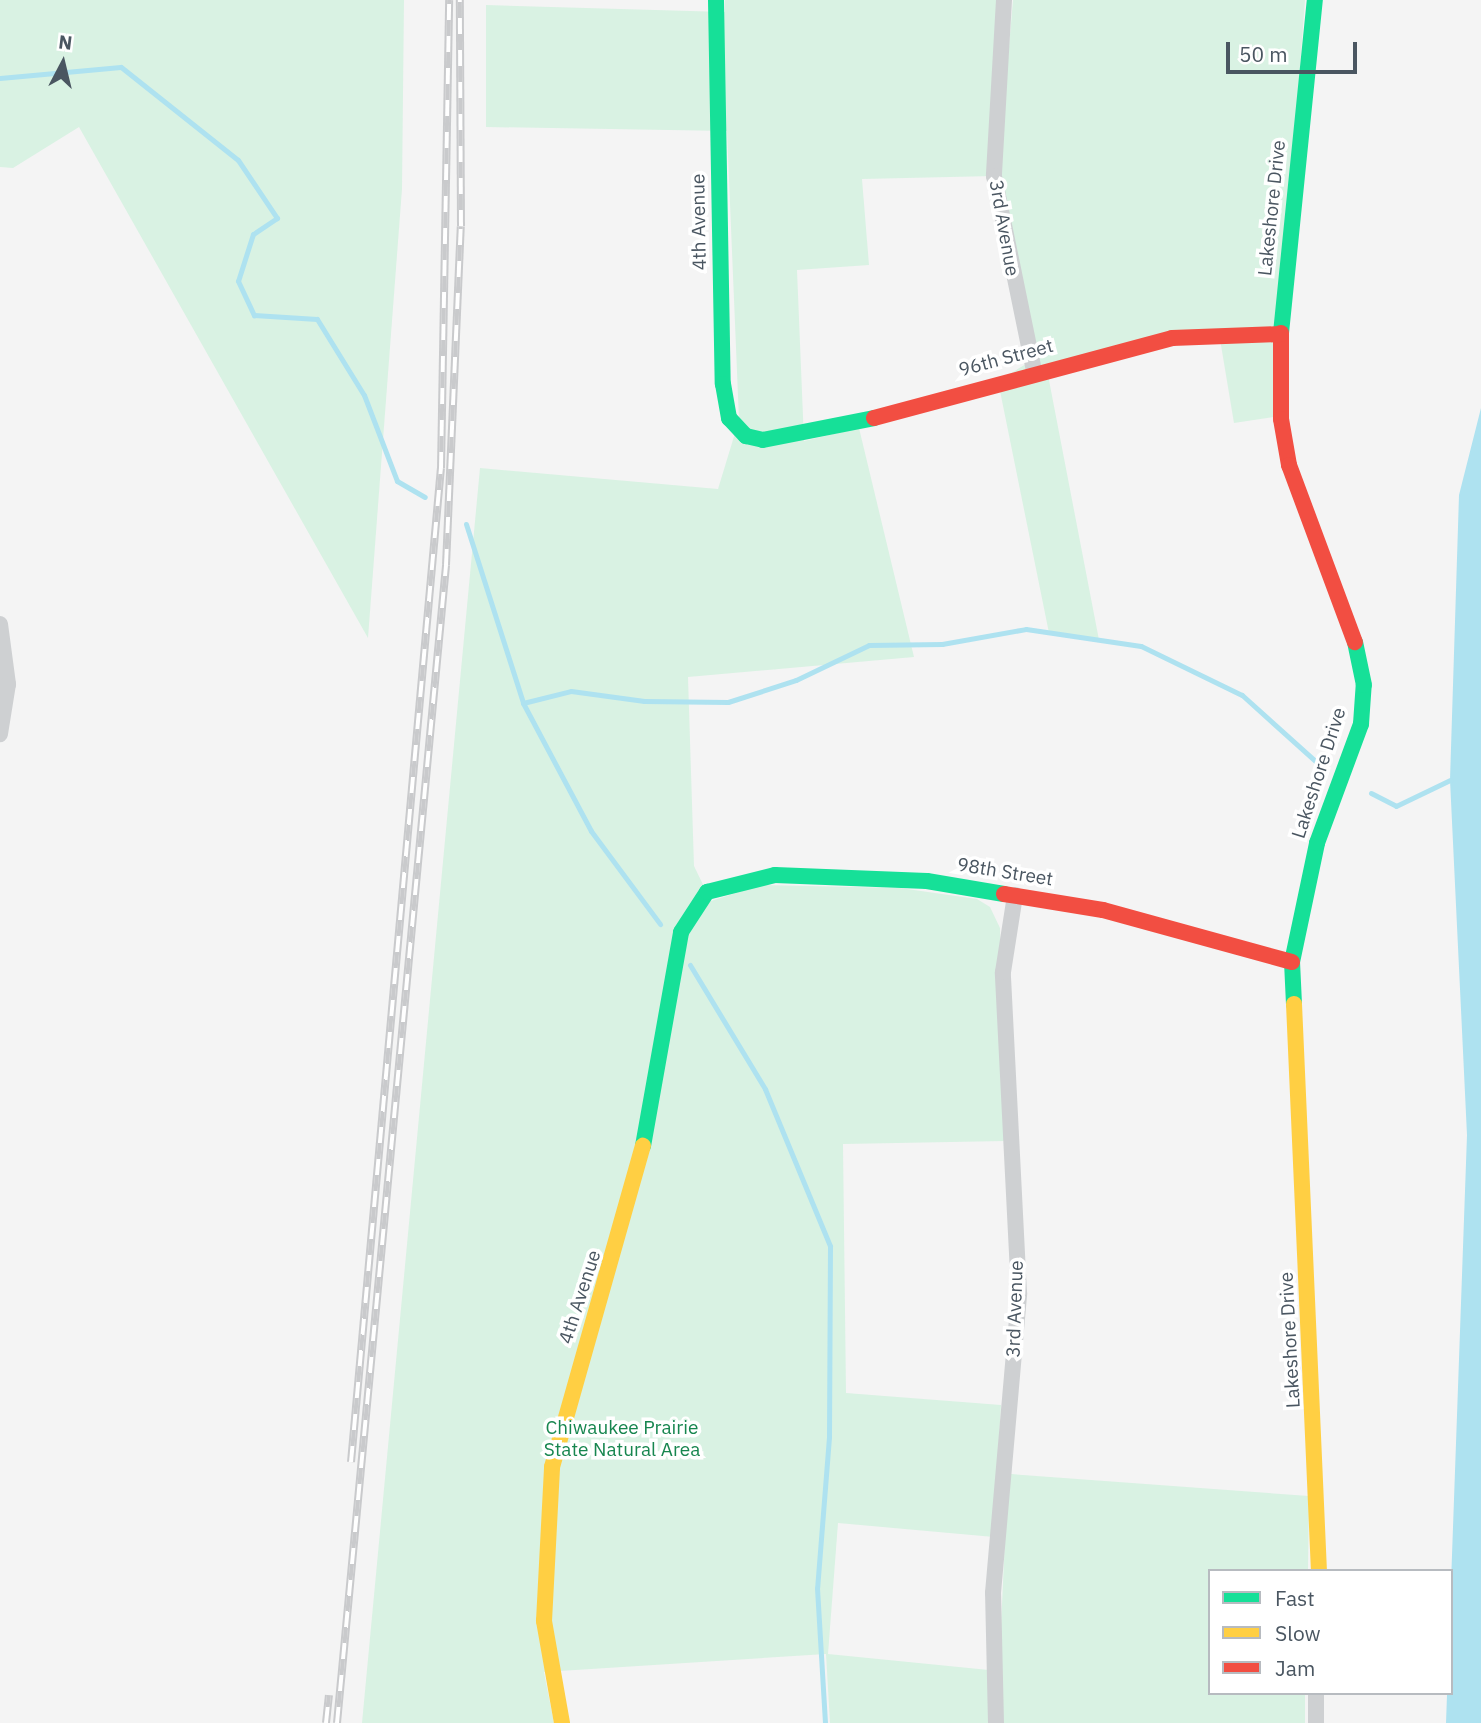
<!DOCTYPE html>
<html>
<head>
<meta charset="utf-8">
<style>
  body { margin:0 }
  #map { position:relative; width:1481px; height:1723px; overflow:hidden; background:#f4f4f4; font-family:"IBM Plex Sans",sans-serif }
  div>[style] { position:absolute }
  .green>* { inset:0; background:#d9f2e3 }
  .water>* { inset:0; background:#aee2f0 }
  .stream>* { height:5px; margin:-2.5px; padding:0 2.5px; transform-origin:2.5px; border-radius:2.5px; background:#aee2f0 }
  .street>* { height:16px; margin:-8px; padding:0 8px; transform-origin:8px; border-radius:8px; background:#ced0d2 }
  .fast>* { height:16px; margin:-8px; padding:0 8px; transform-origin:8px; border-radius:8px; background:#16e098 }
  .slow>* { height:16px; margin:-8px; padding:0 8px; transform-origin:8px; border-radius:8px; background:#ffcf43 }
  .jam>* { height:16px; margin:-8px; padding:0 8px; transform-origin:8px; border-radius:8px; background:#f24e42 }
  .rail>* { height:8px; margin-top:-4px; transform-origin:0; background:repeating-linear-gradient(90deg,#fff 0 16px,#c9cacc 0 32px); box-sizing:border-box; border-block:2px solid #c9cacc }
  span { translate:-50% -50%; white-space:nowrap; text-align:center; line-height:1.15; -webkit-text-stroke:7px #fff; paint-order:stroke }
  .street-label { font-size:19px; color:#4a5661 }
  .park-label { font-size:19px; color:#17864f }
  .legend { position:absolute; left:1208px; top:1569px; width:245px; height:126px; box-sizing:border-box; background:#fff; border:2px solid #b7bbc0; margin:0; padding:9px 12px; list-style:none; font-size:21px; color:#4a5661 }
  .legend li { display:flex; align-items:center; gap:14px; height:35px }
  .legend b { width:35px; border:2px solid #b7bbc0 }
  .north { position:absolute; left:28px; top:28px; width:70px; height:70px; -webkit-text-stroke:5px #fff; paint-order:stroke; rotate:7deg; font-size:19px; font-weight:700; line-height:28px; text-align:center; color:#4a5661 }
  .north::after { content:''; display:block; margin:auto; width:24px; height:32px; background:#4a5661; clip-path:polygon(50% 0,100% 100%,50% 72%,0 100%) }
  .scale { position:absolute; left:1226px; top:42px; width:131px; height:32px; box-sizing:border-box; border:4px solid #4a5661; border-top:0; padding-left:9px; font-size:21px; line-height:24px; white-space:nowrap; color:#4a5661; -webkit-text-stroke:5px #fff; paint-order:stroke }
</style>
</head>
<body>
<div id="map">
  <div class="green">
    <div style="clip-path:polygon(0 0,404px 0,402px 189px,368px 638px,79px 127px,13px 168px,0 167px)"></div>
    <div style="clip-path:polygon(evenodd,725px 0,999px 0,994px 176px,862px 179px,869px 265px,797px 270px,804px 441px,859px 428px,914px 657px,688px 677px,694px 866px,711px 901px,761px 885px,900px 888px,977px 899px,990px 907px,1000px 928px,1005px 1141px,843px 1144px,846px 1393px,1001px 1405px,997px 1473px,1309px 1496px,1308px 1571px,1210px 1571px,1210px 1693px,1305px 1693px,1305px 1723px,830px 1723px,826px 1654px,544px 1672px,554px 1723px,362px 1723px,480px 468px,718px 489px,739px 420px,727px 131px,486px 127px,486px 5px,725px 12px,725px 0,838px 1523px,1005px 1538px,999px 1671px,828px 1654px,838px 1523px)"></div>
    <div style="clip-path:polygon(1013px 0,1305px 0,1274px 417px,1234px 423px,1219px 333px,1048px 375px,1099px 640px,1049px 633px,998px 381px,1031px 361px,996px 197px)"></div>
  </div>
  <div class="water">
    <div style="clip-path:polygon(1481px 408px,1481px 1723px,1446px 1723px,1467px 1135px,1450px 780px,1459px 495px)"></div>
  </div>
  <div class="stream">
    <div style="left:0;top:78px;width:121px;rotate:-5.2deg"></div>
    <div style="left:121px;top:67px;width:149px;rotate:38.5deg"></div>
    <div style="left:238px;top:160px;width:70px;rotate:56.1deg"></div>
    <div style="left:277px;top:218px;width:29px;rotate:146deg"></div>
    <div style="left:253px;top:234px;width:49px;rotate:107.7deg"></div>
    <div style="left:238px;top:281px;width:38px;rotate:65deg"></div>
    <div style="left:254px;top:315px;width:63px;rotate:3.6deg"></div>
    <div style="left:317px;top:319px;width:89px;rotate:58.3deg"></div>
    <div style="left:364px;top:395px;width:92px;rotate:69deg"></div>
    <div style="left:397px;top:481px;width:32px;rotate:30deg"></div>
    <div style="left:466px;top:524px;width:188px;rotate:72.3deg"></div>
    <div style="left:523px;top:703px;width:145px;rotate:62deg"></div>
    <div style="left:591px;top:831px;width:116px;rotate:53.4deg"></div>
    <div style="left:523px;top:703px;width:49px;rotate:-14deg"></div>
    <div style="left:571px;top:691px;width:74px;rotate:7.8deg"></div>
    <div style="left:644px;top:701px;width:84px;rotate:0.7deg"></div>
    <div style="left:728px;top:702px;width:71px;rotate:-17.9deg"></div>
    <div style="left:796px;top:680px;width:81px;rotate:-25.6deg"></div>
    <div style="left:869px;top:645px;width:73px;rotate:-0.8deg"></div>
    <div style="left:942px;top:644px;width:85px;rotate:-10.1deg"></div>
    <div style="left:1026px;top:629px;width:116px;rotate:8.4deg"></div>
    <div style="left:1141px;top:646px;width:112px;rotate:25.9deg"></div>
    <div style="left:1242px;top:695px;width:109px;rotate:42deg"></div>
    <div style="left:1371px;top:793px;width:28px;rotate:27deg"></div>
    <div style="left:1396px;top:806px;width:60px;rotate:-25.7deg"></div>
    <div style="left:690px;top:965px;width:145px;rotate:58.8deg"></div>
    <div style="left:765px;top:1089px;width:170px;rotate:67.5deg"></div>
    <div style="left:830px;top:1246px;width:191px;rotate:90.3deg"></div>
    <div style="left:829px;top:1437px;width:151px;rotate:94.5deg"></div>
    <div style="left:817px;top:1588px;width:135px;rotate:86.6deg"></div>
  </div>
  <div class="street">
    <div style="left:1004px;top:0;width:176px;rotate:93.3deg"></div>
    <div style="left:994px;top:176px;width:199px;rotate:78.4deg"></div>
    <div style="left:0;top:624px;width:61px;rotate:82.4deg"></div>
    <div style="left:8px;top:684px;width:51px;rotate:99.1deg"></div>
    <div style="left:996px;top:1723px;width:130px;rotate:-91.3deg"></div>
    <div style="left:993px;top:1593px;width:301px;rotate:-85deg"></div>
    <div style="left:1019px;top:1293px;width:321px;rotate:-92.9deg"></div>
    <div style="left:1003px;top:972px;width:78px;rotate:-81.1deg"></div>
    <div style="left:1316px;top:1723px;width:30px;rotate:-90deg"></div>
  </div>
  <div class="fast">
    <div style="left:716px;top:0;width:384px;rotate:89deg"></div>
    <div style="left:723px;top:384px;width:35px;rotate:80deg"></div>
    <div style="left:729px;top:418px;width:25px;rotate:47deg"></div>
    <div style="left:746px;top:436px;width:17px;rotate:13deg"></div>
    <div style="left:763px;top:440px;width:113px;rotate:-11.2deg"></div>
    <div style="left:1281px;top:333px;width:335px;rotate:-84.2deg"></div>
    <div style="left:1294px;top:1004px;width:42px;rotate:-92.7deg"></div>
    <div style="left:1292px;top:962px;width:122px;rotate:-78.1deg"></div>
    <div style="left:1317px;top:843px;width:127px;rotate:-69.7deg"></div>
    <div style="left:1361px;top:724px;width:39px;rotate:-86deg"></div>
    <div style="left:1364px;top:685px;width:44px;rotate:-101.8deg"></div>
    <div style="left:643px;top:1146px;width:217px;rotate:-79.9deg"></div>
    <div style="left:681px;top:932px;width:48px;rotate:-57deg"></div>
    <div style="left:707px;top:892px;width:70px;rotate:-14deg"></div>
    <div style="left:775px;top:875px;width:152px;rotate:2.3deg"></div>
    <div style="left:927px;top:881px;width:78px;rotate:9.6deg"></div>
  </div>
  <div class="slow">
    <div style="left:1294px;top:1004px;width:568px;rotate:87.48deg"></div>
    <div style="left:562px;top:1723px;width:104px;rotate:-100deg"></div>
    <div style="left:544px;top:1621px;width:154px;rotate:-87deg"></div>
    <div style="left:552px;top:1467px;width:334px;rotate:-74.2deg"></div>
  </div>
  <div class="jam">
    <div style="left:1281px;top:333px;width:86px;rotate:90deg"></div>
    <div style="left:1281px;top:419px;width:47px;rotate:80.1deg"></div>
    <div style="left:1289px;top:465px;width:189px;rotate:69.6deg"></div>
    <div style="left:874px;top:418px;width:309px;rotate:-15deg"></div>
    <div style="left:1172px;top:338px;width:109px;rotate:-2.1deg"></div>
    <div style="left:1004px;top:894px;width:100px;rotate:9.2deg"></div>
    <div style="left:1103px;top:910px;width:196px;rotate:15.4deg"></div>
  </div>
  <div class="rail">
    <div style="left:351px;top:1462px;width:998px;rotate:-84.83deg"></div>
    <div style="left:441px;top:468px;width:468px;rotate:-89deg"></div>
    <div style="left:326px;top:1723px;width:28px;rotate:-84deg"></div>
    <div style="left:337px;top:1723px;width:1163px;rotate:-84.62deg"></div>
    <div style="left:446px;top:565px;width:339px;rotate:-87.5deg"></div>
    <div style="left:461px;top:226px;width:226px;rotate:-90.3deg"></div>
  </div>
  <div class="street-label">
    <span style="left:1272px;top:208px;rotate:-84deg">Lakeshore Drive</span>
    <span style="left:699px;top:222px;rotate:-91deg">4th Avenue</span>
    <span style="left:1004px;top:228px;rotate:80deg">3rd Avenue</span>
    <span style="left:1006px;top:358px;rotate:-15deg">96th Street</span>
    <span style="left:1319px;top:773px;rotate:-72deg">Lakeshore Drive</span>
    <span style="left:1005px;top:872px;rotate:9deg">98th Street</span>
    <span style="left:580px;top:1297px;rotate:-72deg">4th Avenue</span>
    <span style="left:1015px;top:1309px;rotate:-88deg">3rd Avenue</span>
    <span style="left:1290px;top:1340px;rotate:-93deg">Lakeshore Drive</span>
  </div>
  <div class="park-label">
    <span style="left:622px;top:1439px">Chiwaukee Prairie<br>State Natural Area</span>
  </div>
  <ul class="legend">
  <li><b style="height:9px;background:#16e098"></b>Fast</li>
  <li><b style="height:9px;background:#ffcf43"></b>Slow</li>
  <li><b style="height:9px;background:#f24e42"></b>Jam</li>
  </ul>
  <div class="north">N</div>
  <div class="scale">50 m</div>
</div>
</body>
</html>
